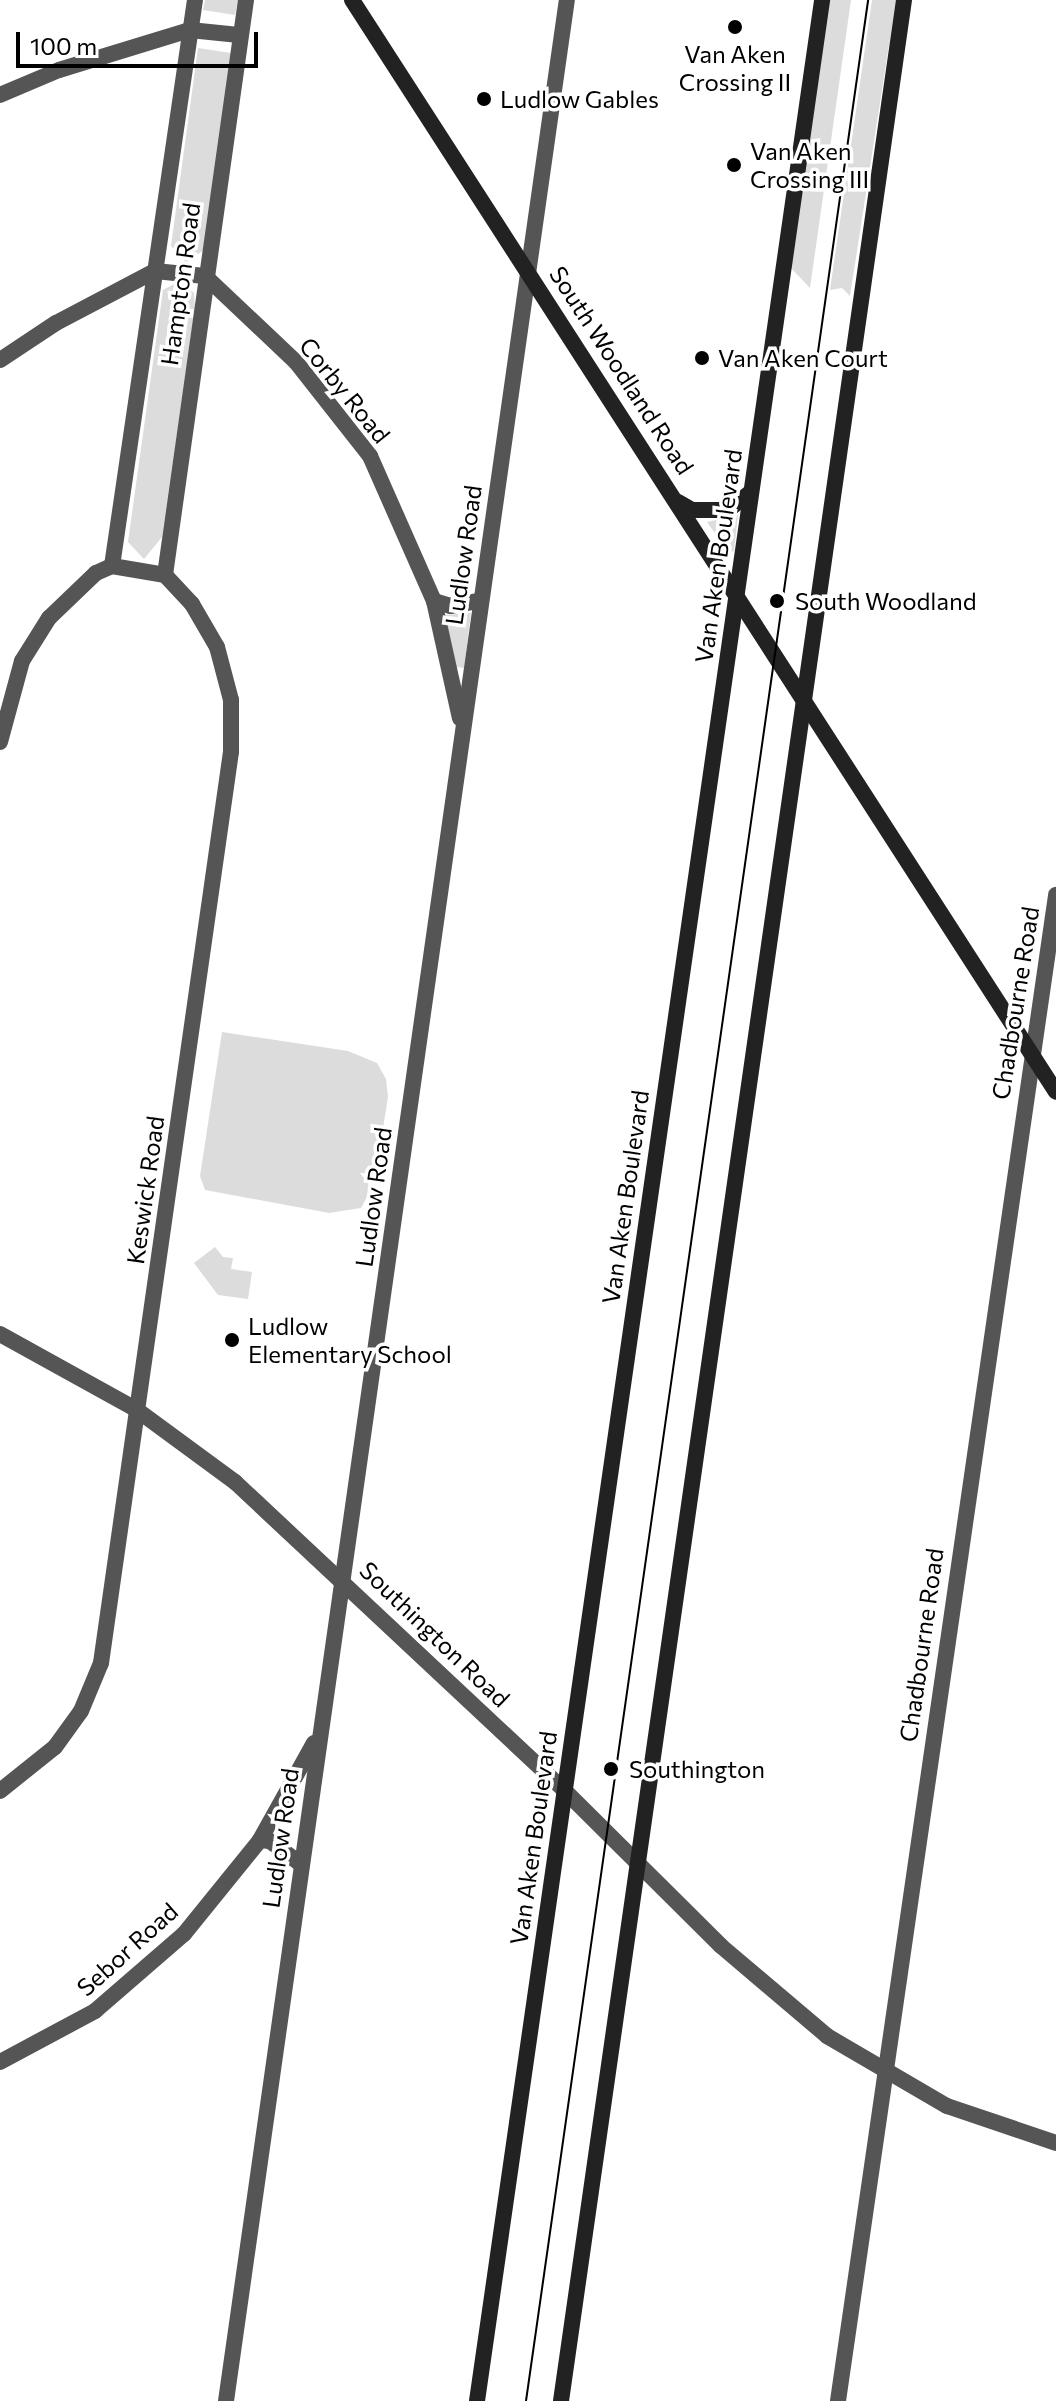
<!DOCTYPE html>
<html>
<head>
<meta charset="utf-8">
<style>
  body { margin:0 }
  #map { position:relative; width:1056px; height:2401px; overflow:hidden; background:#fff; font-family:Commissioner,sans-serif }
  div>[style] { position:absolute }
  .green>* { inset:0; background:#dcdcdc }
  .street>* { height:16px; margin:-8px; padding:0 8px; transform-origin:8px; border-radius:8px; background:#555 }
  .secondary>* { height:16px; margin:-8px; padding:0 8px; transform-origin:8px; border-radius:8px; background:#222 }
  .tram>* { height:2px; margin:-1px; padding:0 1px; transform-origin:1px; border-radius:1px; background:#000 }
  .dots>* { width:22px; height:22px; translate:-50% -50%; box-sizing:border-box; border:4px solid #fff; border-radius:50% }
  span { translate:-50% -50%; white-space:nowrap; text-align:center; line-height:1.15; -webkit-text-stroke:7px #fff; paint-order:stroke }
  .poi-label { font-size:24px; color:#000 }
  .left { translate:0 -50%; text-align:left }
  .street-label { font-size:24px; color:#000 }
  .scale { position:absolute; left:16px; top:32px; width:242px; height:36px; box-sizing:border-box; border:4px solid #000; border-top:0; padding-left:10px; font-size:24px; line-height:28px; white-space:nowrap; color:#000; -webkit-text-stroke:6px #fff; paint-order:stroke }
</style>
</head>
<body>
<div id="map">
  <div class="green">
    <div style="clip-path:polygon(205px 0,238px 0,235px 15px,203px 10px)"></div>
    <div style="clip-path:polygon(829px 0,851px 0,810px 288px,791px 268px)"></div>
    <div style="clip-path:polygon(872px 0,896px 0,850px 296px,842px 288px,830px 290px)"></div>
    <div style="clip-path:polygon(198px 48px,231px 53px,204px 250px,186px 262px,171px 246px)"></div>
    <div style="clip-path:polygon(180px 281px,194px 293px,195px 307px,162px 537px,144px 559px,128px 542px,163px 290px)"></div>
    <div style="clip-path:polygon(738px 515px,734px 551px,729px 553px,707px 522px)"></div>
    <div style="clip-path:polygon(471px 613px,464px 668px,456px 667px,445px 615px)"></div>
    <div style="clip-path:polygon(222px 1032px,348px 1051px,377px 1063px,386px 1079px,388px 1097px,374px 1184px,361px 1208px,329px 1213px,205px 1190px,200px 1176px)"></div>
    <div style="clip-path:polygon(215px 1247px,223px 1257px,233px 1258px,231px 1269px,252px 1272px,248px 1299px,218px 1295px,194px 1263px)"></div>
  </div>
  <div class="street">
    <div style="left:0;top:95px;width:64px;rotate:-23deg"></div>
    <div style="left:59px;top:70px;width:137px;rotate:-17deg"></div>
    <div style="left:190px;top:30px;width:49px;rotate:5.8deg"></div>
    <div style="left:0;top:360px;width:67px;rotate:-33.5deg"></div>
    <div style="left:56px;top:323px;width:112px;rotate:-27.7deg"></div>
    <div style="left:155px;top:271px;width:50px;rotate:5.7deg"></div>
    <div style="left:205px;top:276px;width:125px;rotate:43.4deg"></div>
    <div style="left:296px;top:362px;width:120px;rotate:51.8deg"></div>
    <div style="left:370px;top:456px;width:158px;rotate:66.2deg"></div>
    <div style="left:434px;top:601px;width:120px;rotate:77.5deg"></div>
    <div style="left:112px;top:566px;width:572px;rotate:-81.66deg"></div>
    <div style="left:165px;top:575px;width:581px;rotate:-81.98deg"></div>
    <div style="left:434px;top:601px;width:17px;rotate:17deg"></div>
    <div style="left:450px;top:606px;width:29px;rotate:-10deg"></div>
    <div style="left:0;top:742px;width:84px;rotate:-74.8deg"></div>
    <div style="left:22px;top:661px;width:51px;rotate:-57.9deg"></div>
    <div style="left:49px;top:618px;width:65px;rotate:-43.8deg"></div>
    <div style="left:96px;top:573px;width:17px;rotate:-24deg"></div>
    <div style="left:112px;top:566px;width:54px;rotate:9.6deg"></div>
    <div style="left:0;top:1334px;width:157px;rotate:29deg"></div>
    <div style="left:137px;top:1410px;width:122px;rotate:36.3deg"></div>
    <div style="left:235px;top:1482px;width:451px;rotate:43.1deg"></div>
    <div style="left:564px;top:1790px;width:221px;rotate:44.8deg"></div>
    <div style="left:721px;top:1946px;width:139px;rotate:40.3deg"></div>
    <div style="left:827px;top:2036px;width:139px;rotate:30.3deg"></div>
    <div style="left:947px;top:2106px;width:115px;rotate:18.7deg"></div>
    <div style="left:0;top:1791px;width:70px;rotate:-38.7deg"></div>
    <div style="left:55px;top:1747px;width:44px;rotate:-54.2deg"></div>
    <div style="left:81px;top:1711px;width:52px;rotate:-67.4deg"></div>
    <div style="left:101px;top:1663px;width:920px;rotate:-81.88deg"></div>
    <div style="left:231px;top:752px;width:52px;rotate:-90deg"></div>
    <div style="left:231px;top:700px;width:55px;rotate:-104.8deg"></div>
    <div style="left:217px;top:647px;width:50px;rotate:-120.2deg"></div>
    <div style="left:192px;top:604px;width:40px;rotate:-133deg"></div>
    <div style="left:260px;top:1840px;width:10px;rotate:6deg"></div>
    <div style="left:270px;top:1841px;width:39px;rotate:37deg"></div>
    <div style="left:0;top:2062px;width:108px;rotate:-28.2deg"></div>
    <div style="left:95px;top:2011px;width:118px;rotate:-40.9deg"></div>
    <div style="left:184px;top:1934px;width:121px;rotate:-51deg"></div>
    <div style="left:260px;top:1840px;width:111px;rotate:-60.9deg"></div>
    <div style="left:226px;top:2401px;width:2425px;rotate:-81.92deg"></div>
    <div style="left:838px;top:2401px;width:1522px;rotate:-81.76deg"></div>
  </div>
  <div class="secondary">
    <div style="left:352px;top:0;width:1299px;rotate:57.19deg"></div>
    <div style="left:678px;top:502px;width:16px;rotate:30deg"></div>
    <div style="left:692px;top:510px;width:36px"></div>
    <div style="left:728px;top:510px;width:29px;rotate:-38deg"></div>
    <div style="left:477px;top:2401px;width:2426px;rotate:-81.82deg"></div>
    <div style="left:561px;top:2401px;width:2425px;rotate:-81.87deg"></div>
  </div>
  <div class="tram">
    <div style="left:526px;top:2401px;width:2425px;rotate:-81.89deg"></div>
  </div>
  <div class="dots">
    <div style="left:735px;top:27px;background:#000"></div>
    <div style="left:484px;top:99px;background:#000"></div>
    <div style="left:734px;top:165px;background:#000"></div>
    <div style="left:702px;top:358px;background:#000"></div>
    <div style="left:777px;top:601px;background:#000"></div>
    <div style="left:232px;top:1340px;background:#000"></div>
    <div style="left:611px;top:1769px;background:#000"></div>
  </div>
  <div class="poi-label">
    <span style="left:735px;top:68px">Van Aken<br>Crossing II</span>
    <span class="left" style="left:500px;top:99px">Ludlow Gables</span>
    <span class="left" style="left:750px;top:165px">Van Aken<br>Crossing III</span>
    <span class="left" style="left:718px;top:358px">Van Aken Court</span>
    <span class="left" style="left:795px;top:601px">South Woodland</span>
    <span class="left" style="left:248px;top:1340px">Ludlow<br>Elementary School</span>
    <span class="left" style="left:629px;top:1769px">Southington</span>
  </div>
  <div class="street-label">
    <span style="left:180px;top:284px;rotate:-82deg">Hampton Road</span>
    <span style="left:622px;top:370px;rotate:57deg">South Woodland Road</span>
    <span style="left:345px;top:390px;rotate:51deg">Corby Road</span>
    <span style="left:463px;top:555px;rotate:-82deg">Ludlow Road</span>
    <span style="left:718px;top:556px;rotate:-82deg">Van Aken Boulevard</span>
    <span style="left:1015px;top:1003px;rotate:-81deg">Chadbourne Road</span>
    <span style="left:145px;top:1190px;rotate:-82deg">Keswick Road</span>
    <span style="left:373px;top:1197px;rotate:-82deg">Ludlow Road</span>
    <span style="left:625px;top:1197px;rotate:-82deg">Van Aken Boulevard</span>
    <span style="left:435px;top:1634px;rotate:44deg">Southington Road</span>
    <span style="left:921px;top:1645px;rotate:-82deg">Chadbourne Road</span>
    <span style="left:280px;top:1838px;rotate:-82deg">Ludlow Road</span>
    <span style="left:533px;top:1838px;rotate:-82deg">Van Aken Boulevard</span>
    <span style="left:127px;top:1949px;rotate:-42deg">Sebor Road</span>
  </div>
  <div class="scale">100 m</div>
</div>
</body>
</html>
